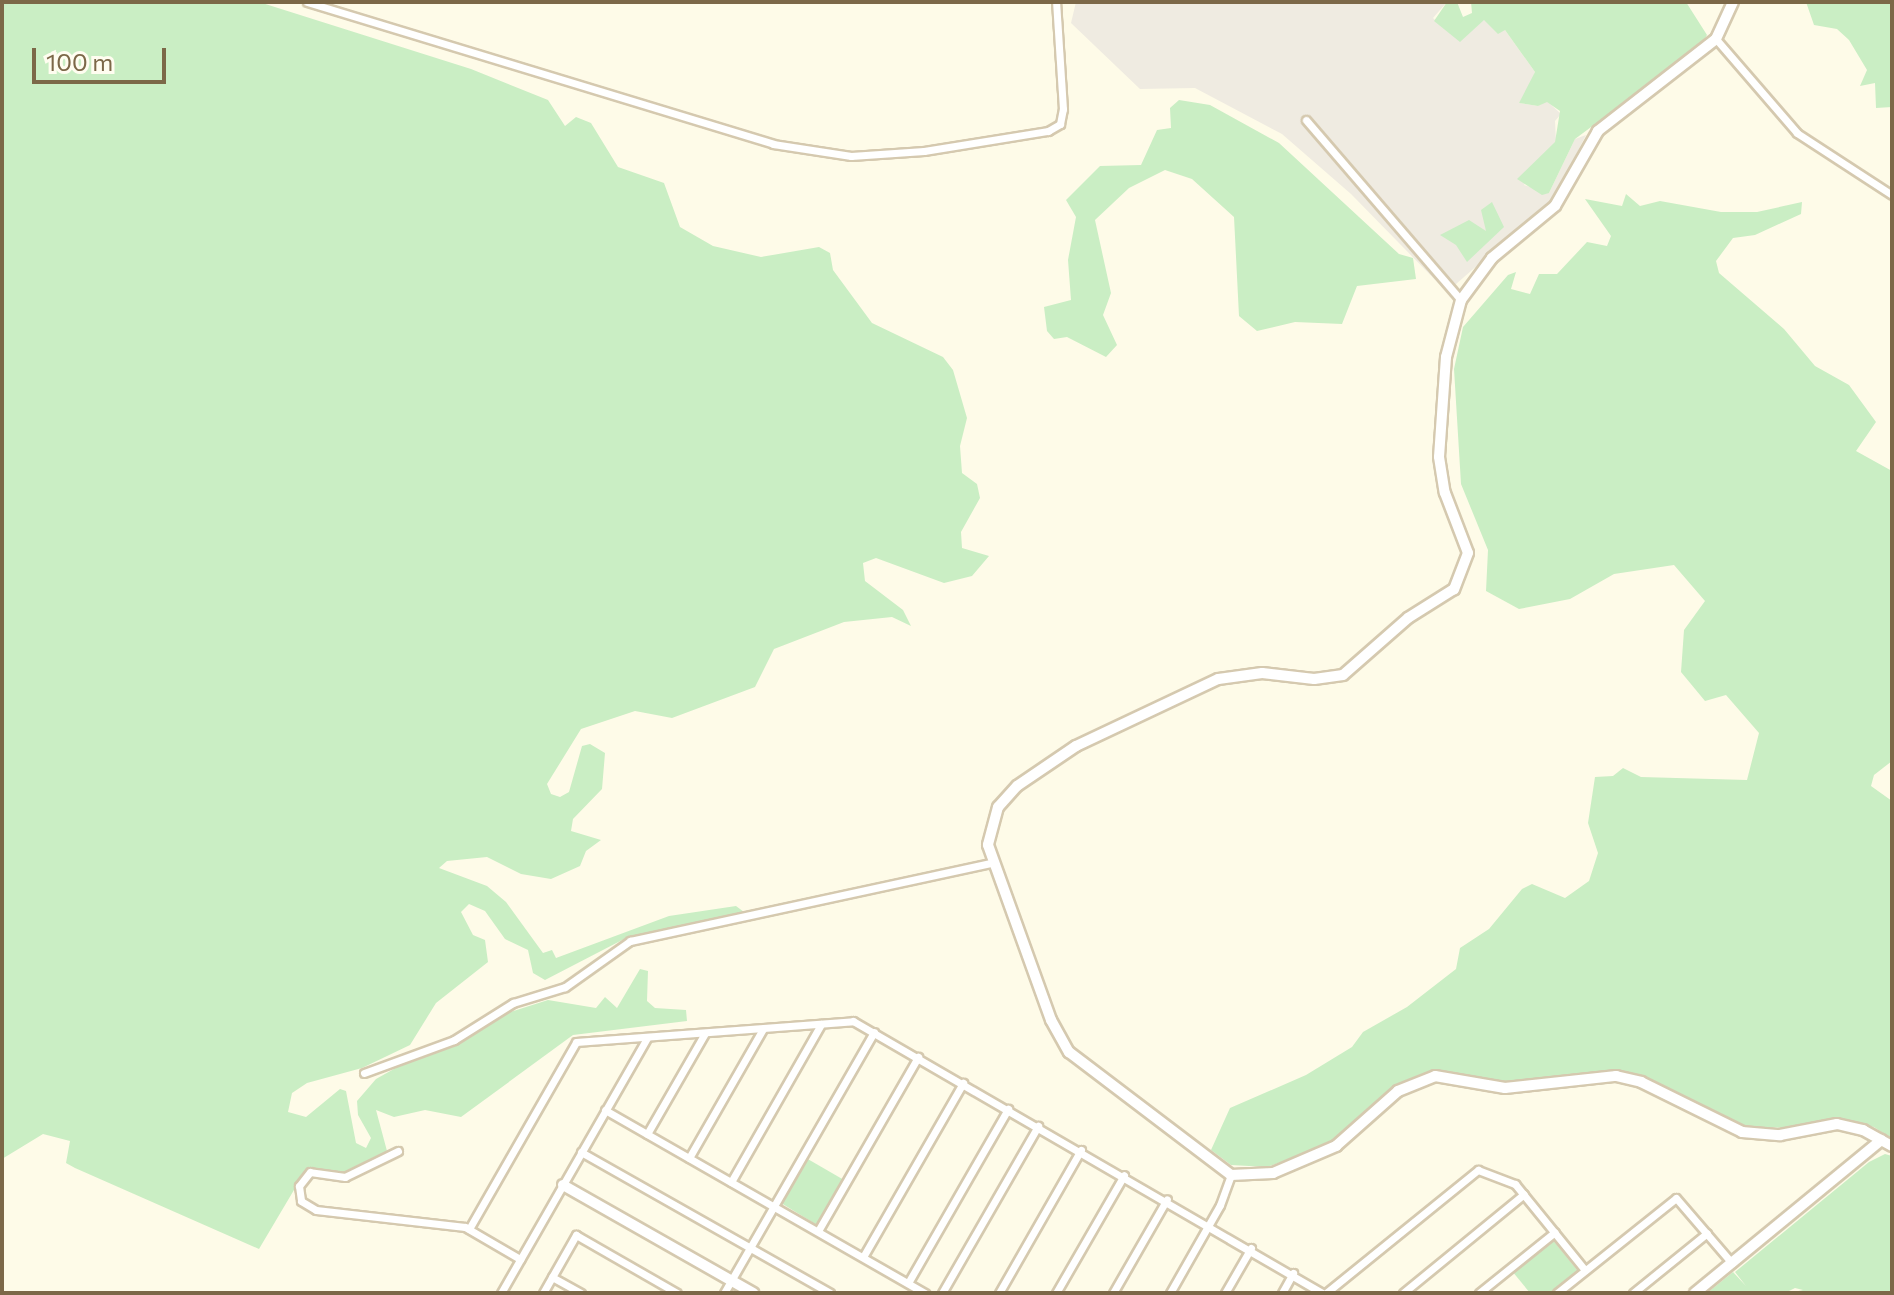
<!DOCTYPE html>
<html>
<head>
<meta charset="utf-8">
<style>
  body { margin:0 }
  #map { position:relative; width:1894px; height:1295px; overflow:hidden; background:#fefbe8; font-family:Commissioner,sans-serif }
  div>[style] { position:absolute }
  .industrial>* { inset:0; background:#efebe1 }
  .green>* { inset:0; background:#caeec4 }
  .roads { filter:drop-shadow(2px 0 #d5c9af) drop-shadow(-2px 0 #d5c9af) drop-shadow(0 2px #d5c9af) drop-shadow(0 -2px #d5c9af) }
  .street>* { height:7px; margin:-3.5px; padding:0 3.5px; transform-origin:3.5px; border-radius:3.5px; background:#fff }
  .secondary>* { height:10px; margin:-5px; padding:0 5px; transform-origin:5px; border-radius:5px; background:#fff }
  span { translate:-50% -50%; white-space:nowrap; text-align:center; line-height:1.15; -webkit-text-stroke:8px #fffdf0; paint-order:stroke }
  .frame { position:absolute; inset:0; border:4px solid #7c6848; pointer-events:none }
  .scale { position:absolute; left:32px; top:48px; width:134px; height:36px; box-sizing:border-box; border:4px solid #7c6848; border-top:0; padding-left:10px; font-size:24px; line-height:28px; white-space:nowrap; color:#7c6848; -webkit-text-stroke:6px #fffdf0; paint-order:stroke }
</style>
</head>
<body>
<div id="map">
  <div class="industrial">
    <div style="clip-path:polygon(1076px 2px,1447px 2px,1433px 18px,1438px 23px,1458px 38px,1485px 19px,1505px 30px,1535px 72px,1528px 94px,1519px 103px,1538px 106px,1547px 101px,1561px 114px,1555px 121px,1556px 142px,1524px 185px,1549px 193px,1575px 139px,1586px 135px,1554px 198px,1447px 292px,1351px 194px,1282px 134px,1195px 88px,1140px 89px,1071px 23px)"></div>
  </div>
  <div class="green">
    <div style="clip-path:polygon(2px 2px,259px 2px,471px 69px,548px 100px,565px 126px,576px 117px,591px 123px,618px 167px,664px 183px,680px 227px,713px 246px,761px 257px,819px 247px,830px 253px,833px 270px,872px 323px,943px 357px,953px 370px,967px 418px,960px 446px,962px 473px,977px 484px,980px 498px,961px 532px,962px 548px,989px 556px,972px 576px,944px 583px,876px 558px,863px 563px,865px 581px,903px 610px,911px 626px,892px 617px,844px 622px,774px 649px,755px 687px,672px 718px,635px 711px,581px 729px,547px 784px,551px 794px,560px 797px,569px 792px,582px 746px,590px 744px,605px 753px,602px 789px,573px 819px,571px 831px,601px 840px,586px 851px,580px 866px,551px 879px,521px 874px,487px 857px,447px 861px,439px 868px,487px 886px,506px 902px,543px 953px,552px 950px,556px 958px,669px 916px,736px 906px,744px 912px,628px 937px,545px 980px,533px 973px,528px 950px,505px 939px,485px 911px,469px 904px,461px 912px,473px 935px,485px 940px,488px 962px,436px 1003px,410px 1045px,362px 1068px,307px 1083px,292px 1093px,288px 1112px,306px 1117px,340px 1089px,346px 1091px,356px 1143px,366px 1148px,371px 1138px,358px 1115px,357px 1101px,376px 1079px,476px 1023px,548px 1000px,596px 1008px,605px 997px,617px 1008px,640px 969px,648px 971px,647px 1001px,655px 1008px,686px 1010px,687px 1021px,573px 1035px,461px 1117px,425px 1110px,394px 1117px,376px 1110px,387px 1151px,345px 1174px,307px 1168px,259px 1249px,75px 1168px,66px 1163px,70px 1141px,43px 1134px,2px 1159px)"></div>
    <div style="clip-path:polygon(1447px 2px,1457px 2px,1463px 17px,1472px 13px,1471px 2px,1686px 2px,1707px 35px,1701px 45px,1575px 139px,1549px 193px,1542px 195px,1517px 179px,1555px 142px,1560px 111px,1547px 102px,1538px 106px,1519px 103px,1535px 72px,1505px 30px,1498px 34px,1484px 20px,1460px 42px,1434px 21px)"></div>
    <div style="clip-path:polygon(1806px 2px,1892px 2px,1892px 107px,1876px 108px,1875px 83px,1860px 86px,1867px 70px,1849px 40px,1837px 29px,1814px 25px)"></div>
    <div style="clip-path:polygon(1179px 100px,1210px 105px,1279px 143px,1399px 254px,1413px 258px,1416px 279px,1357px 286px,1342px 324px,1295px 322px,1257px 331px,1239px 316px,1234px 217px,1192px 179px,1165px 170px,1129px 188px,1095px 220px,1111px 293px,1103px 315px,1117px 345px,1106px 357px,1067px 337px,1054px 339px,1047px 331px,1044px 307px,1071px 300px,1068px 260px,1076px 217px,1066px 200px,1100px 166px,1141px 165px,1157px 130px,1171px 128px,1170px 108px)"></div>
    <div style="clip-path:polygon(1626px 194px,1640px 206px,1660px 201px,1721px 212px,1757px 212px,1802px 202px,1801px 214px,1755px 235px,1733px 238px,1716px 261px,1719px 273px,1784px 329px,1815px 366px,1849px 385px,1876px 422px,1856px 451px,1892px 471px,1892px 761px,1874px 775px,1871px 786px,1892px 801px,1892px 1139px,1874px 1127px,1831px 1118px,1786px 1128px,1746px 1126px,1627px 1073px,1509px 1082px,1439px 1071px,1395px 1086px,1348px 1132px,1322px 1147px,1267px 1167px,1231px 1165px,1211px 1150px,1230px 1108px,1306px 1075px,1352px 1047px,1363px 1032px,1407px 1007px,1456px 969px,1460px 948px,1489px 929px,1522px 889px,1532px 884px,1565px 898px,1589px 881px,1598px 853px,1588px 823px,1595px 777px,1613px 776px,1623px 768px,1641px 777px,1747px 780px,1759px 733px,1726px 695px,1705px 701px,1681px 672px,1684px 630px,1705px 601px,1674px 565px,1614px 574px,1570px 599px,1519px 609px,1486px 591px,1488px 550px,1461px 484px,1454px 369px,1463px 327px,1508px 275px,1516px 272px,1511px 289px,1530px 294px,1539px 274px,1557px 274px,1587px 242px,1607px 246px,1611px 236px,1585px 199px,1622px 206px)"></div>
    <div style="clip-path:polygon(1492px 202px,1504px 227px,1467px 262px,1456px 245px,1440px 235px,1469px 220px,1486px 231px,1481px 210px)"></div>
    <div style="clip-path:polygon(1885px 1154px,1892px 1156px,1892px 1293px,1789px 1293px,1803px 1290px,1795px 1288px,1785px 1293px,1707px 1293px,1733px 1272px,1746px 1286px,1735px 1272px,1869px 1162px)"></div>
    <div style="clip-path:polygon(806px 1158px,844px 1180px,817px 1225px,781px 1203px)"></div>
    <div style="clip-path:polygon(1552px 1239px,1578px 1271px,1550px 1293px,1530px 1293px,1512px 1271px)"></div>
  </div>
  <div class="roads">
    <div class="street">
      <div style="left:307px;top:2px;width:487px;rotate:16.9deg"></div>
      <div style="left:773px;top:144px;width:79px;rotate:8.7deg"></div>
      <div style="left:851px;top:156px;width:73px;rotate:-3.9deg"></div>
      <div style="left:924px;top:151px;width:126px;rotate:-9.2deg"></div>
      <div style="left:1048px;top:131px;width:14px;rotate:-30deg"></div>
      <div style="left:1060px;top:124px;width:15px;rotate:-79deg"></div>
      <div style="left:1063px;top:109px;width:107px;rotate:-93.7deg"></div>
      <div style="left:1716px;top:39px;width:124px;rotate:49.2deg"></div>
      <div style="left:1797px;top:133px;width:113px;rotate:33.1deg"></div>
      <div style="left:1306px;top:120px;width:238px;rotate:49.3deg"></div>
      <div style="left:364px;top:1073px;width:96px;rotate:-20.1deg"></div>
      <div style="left:454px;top:1040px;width:70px;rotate:-32.1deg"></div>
      <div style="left:513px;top:1003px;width:54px;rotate:-17.1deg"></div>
      <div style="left:565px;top:987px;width:80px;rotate:-35.3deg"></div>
      <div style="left:630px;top:941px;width:369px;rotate:-12.2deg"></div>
      <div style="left:605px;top:1110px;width:369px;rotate:29.8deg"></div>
      <div style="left:647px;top:1134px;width:116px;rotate:-60.1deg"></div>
      <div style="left:398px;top:1151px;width:59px;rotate:153.9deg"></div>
      <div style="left:345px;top:1177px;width:35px;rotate:-172deg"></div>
      <div style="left:310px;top:1172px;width:18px;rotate:128deg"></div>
      <div style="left:299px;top:1186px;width:15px;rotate:82deg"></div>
      <div style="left:301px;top:1201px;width:17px;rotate:31deg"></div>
      <div style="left:316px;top:1210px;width:150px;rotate:6.5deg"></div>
      <div style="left:465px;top:1227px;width:64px;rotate:30.2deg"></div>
      <div style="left:581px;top:1152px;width:286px;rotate:29.5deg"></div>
      <div style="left:689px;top:1158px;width:149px;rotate:-60.2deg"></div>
      <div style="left:731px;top:1182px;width:182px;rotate:-60.3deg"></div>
      <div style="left:469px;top:1229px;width:215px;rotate:-60.2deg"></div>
      <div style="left:576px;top:1042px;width:278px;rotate:-4.3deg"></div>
      <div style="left:853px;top:1021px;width:542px;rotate:30.11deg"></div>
      <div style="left:818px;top:1231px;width:201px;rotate:-60.1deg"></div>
      <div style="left:863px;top:1257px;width:201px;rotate:-60.1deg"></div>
      <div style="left:552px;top:1277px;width:33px;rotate:29deg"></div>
      <div style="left:908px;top:1283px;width:201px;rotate:-60.1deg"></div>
      <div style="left:501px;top:1293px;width:294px;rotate:-60.2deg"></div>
      <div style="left:543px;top:1293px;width:67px;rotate:-60.4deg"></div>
      <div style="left:576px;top:1235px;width:116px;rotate:29.9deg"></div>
      <div style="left:724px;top:1293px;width:301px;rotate:-60.1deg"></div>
      <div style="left:942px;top:1293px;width:193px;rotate:-60.1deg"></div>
      <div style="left:999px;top:1293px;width:165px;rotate:-60.2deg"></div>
      <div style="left:1056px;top:1293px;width:136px;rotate:-60deg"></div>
      <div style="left:1113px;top:1293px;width:108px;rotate:-60.1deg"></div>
      <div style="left:1170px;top:1293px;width:101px;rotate:-60.4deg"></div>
      <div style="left:1220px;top:1205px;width:32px;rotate:-70deg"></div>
      <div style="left:1225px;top:1293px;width:52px;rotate:-60deg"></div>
      <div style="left:1282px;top:1293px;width:23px;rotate:-61deg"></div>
      <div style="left:1326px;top:1293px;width:196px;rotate:-39deg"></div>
      <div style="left:1478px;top:1170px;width:40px;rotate:21deg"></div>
      <div style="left:1515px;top:1184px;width:111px;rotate:50.9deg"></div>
      <div style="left:1403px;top:1293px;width:156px;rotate:-39.3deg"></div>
      <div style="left:1479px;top:1293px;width:97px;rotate:-38.8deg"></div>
      <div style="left:1557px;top:1293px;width:152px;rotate:-38.6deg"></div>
      <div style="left:1676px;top:1198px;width:86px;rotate:49.3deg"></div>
      <div style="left:1633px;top:1293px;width:95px;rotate:-39deg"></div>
    </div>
    <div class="secondary">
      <div style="left:1733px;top:2px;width:41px;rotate:114.7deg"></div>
      <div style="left:1716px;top:39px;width:150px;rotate:142.1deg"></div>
      <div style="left:1598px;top:131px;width:86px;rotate:119.8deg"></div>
      <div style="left:1555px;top:206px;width:82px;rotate:140.5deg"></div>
      <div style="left:1492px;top:258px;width:52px;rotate:126.4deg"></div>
      <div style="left:1461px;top:300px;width:59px;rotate:104.7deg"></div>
      <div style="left:1446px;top:357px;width:100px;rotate:94deg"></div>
      <div style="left:1439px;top:457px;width:36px;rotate:81deg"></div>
      <div style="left:1445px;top:493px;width:64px;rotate:69deg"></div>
      <div style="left:1468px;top:553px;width:39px;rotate:111deg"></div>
      <div style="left:1454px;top:589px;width:54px;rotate:147.8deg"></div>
      <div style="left:1408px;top:618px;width:86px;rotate:138.8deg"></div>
      <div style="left:1343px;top:675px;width:29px;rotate:172deg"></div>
      <div style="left:1314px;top:679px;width:52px;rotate:-173.4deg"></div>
      <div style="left:1262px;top:673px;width:44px;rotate:172.2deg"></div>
      <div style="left:1218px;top:679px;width:157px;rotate:154.7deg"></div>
      <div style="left:1076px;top:746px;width:71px;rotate:145.9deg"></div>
      <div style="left:1017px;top:786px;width:28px;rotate:132deg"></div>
      <div style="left:998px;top:807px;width:39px;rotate:105deg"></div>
      <div style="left:988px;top:845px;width:186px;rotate:70.2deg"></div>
      <div style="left:1051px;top:1020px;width:37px;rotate:61deg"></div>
      <div style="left:1069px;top:1052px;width:203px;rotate:37.2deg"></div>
      <div style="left:1231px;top:1175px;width:42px;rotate:-2.7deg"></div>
      <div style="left:1273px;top:1173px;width:69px;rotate:-23.2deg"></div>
      <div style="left:1336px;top:1146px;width:83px;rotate:-41.6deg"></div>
      <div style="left:1398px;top:1091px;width:40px;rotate:-22deg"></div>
      <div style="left:1435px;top:1076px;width:71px;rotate:9.7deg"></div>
      <div style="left:1505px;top:1088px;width:112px;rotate:-6.2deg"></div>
      <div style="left:1616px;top:1076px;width:26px;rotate:13deg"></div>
      <div style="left:1641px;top:1082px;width:113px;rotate:26.3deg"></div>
      <div style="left:1742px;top:1132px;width:38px;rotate:5deg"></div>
      <div style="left:1780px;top:1135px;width:58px;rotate:-10.9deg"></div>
      <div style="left:1837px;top:1124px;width:27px;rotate:13deg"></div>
      <div style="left:1863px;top:1130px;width:33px;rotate:29deg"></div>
      <div style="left:563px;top:1185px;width:219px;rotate:29.6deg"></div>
      <div style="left:1695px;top:1293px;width:241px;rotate:-39.4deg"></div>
    </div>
  </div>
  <div class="frame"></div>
  <div class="scale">100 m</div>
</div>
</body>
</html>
